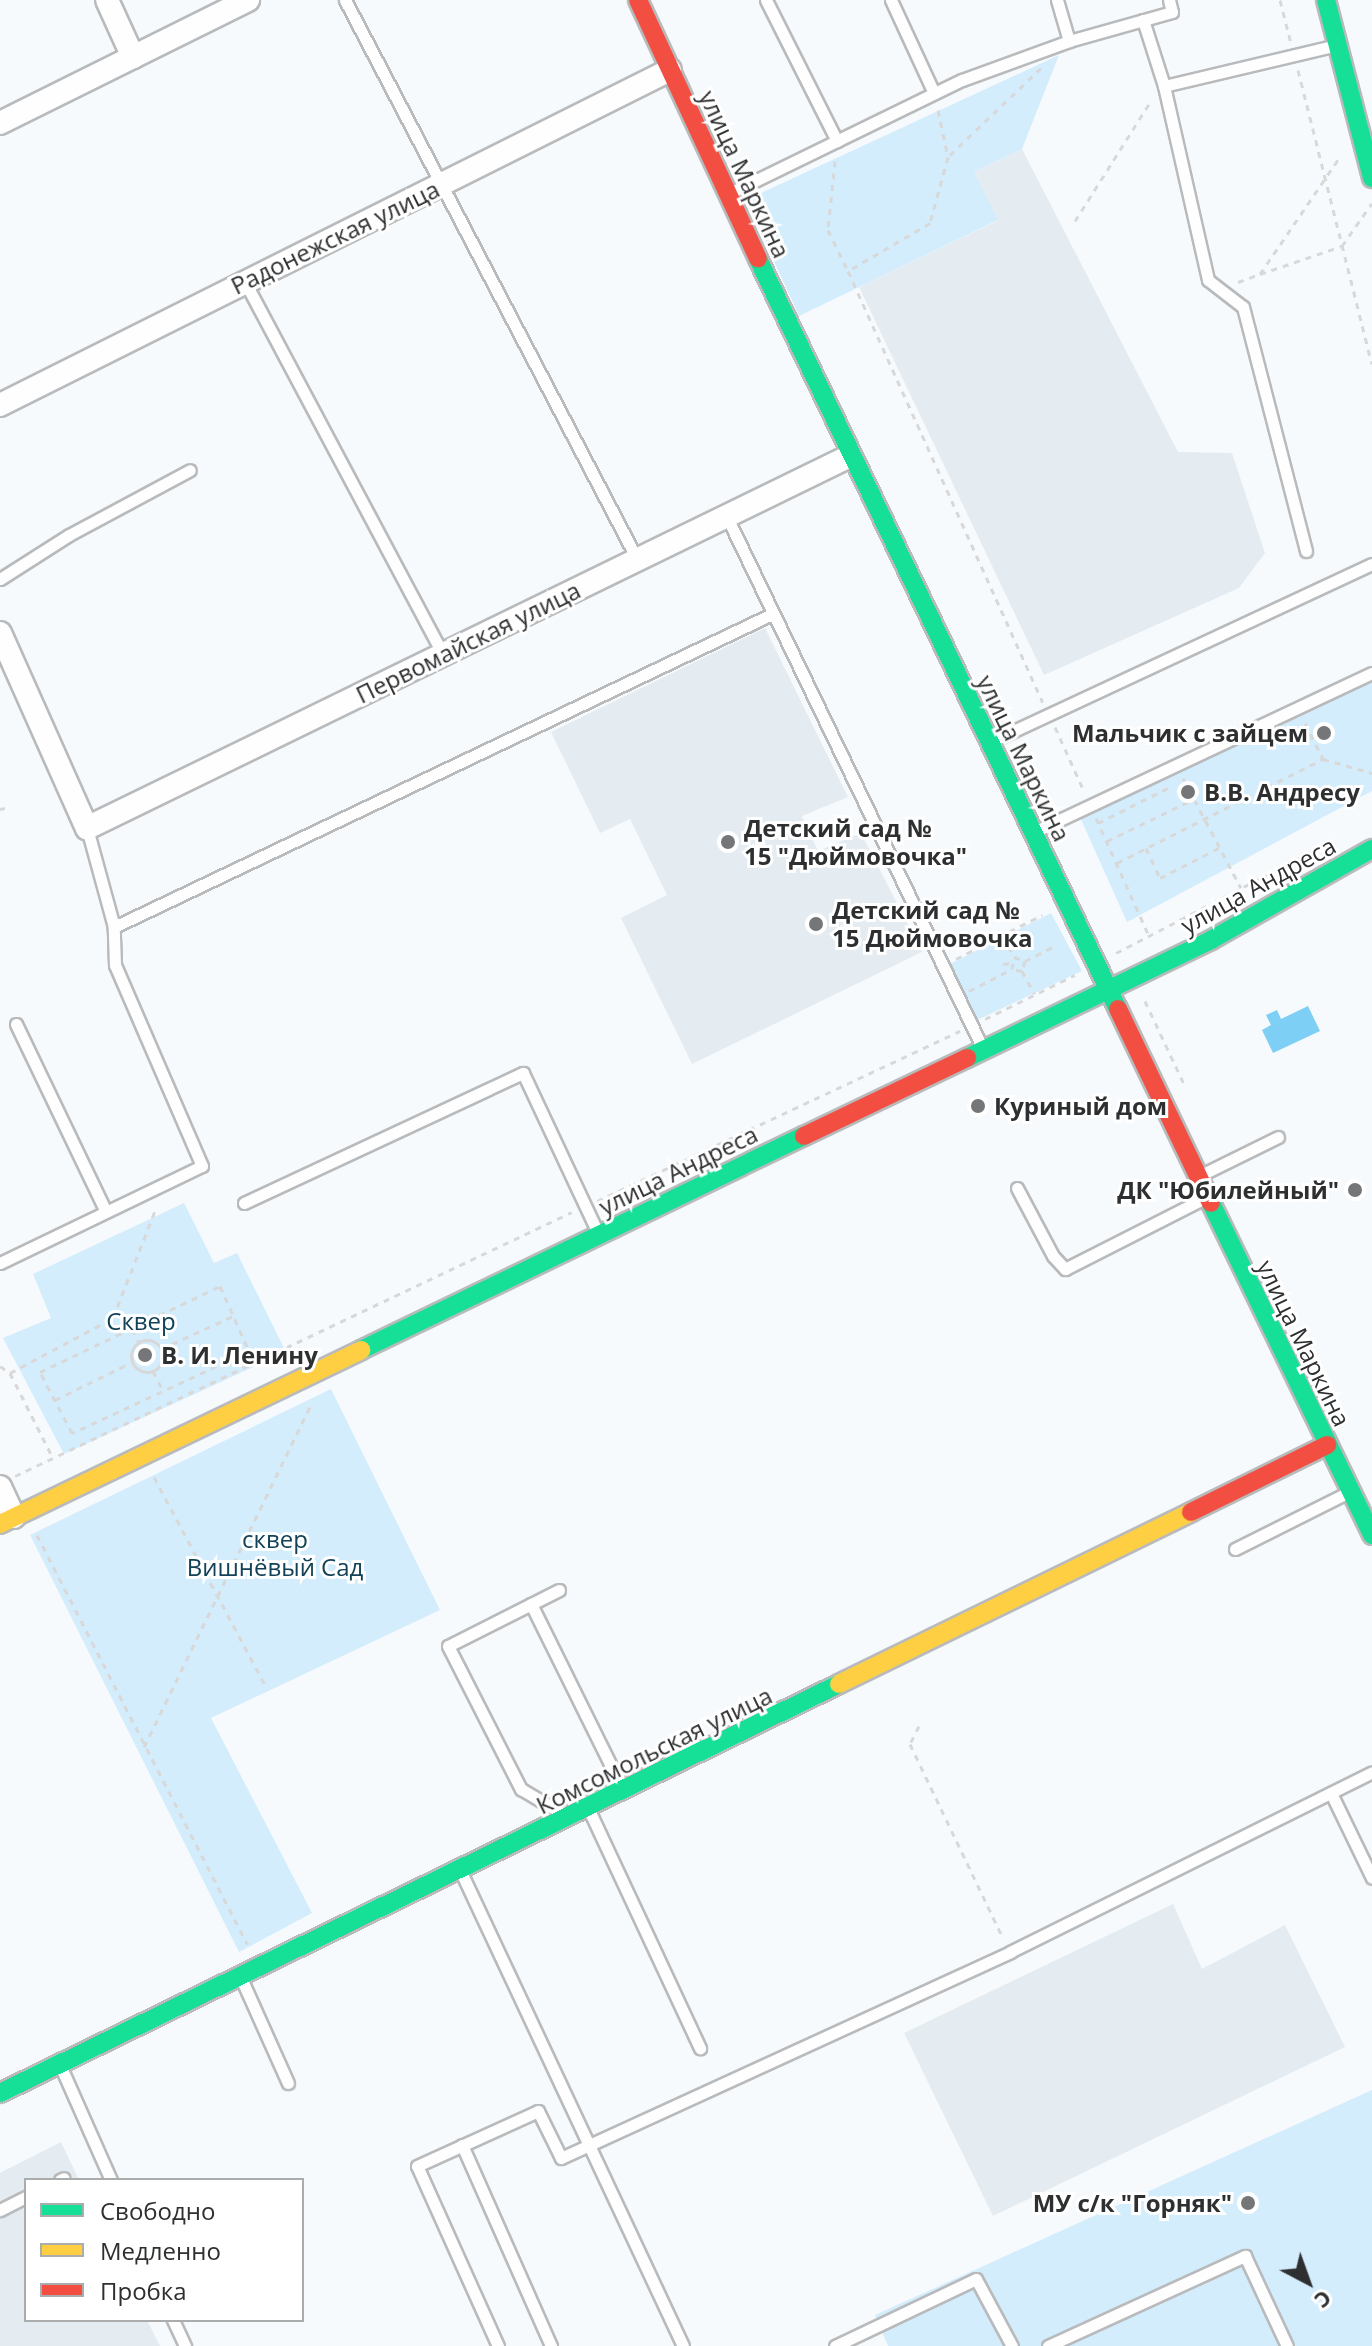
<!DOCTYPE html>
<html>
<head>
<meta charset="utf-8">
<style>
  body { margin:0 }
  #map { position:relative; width:1372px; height:2346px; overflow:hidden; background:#f7fafc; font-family:"Open Sans",sans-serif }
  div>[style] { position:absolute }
  .built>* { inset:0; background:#e4ecf1 }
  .green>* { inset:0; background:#d3edfd }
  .water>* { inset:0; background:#7ecff6 }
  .path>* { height:3px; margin-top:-1.5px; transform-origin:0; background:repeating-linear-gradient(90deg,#d8d8d9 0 6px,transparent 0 12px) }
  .path>.ring { margin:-1.5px; padding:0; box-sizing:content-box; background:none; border:3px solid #d8d8d9; border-radius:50% }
  .roads { filter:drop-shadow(2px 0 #b8babc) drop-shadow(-2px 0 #b8babc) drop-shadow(0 2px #b8babc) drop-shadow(0 -2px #b8babc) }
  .lane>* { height:11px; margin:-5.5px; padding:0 5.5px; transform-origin:5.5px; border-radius:5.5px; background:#fefeff }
  .street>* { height:22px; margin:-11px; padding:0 11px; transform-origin:11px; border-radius:11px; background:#fefeff }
  .fast>* { height:18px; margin:-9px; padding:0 9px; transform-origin:9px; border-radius:9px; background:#16e098 }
  .slow>* { height:18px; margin:-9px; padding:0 9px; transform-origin:9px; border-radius:9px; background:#ffcf43 }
  .jam>* { height:18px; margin:-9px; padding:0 9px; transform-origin:9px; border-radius:9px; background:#f24e42 }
  .dots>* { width:22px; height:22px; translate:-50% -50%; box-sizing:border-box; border:4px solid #fff; border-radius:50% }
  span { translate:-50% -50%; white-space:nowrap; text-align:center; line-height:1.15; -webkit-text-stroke:6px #fff; paint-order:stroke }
  .street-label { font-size:24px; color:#2e2f30 }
  .poi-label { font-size:24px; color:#2e2f30; font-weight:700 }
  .right { translate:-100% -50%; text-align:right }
  .left { translate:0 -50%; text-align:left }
  .park-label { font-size:24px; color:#124258 }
  .legend { position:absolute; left:24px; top:2178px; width:280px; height:144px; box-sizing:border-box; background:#fff; border:2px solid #abacac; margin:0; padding:10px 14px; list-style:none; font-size:24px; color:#2e2f30 }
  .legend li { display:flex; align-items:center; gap:16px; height:40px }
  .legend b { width:40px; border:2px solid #abacac }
  .north { position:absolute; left:1268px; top:2242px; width:80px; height:80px; -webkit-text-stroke:6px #fff; paint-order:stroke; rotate:139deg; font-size:22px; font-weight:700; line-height:32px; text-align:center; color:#2e2f30 }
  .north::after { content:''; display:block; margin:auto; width:28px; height:36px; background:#2e2f30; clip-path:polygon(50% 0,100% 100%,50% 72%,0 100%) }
</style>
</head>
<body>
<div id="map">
  <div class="built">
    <div style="clip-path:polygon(1022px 149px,1178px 452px,1232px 453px,1265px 553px,1239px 588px,1044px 675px,859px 287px,997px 221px,974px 172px)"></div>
    <div style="clip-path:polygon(765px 628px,848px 797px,802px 816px,818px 851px,861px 833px,922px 952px,692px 1064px,621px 918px,667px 895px,630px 819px,600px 833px,551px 732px)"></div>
    <div style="clip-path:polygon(1173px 1904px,1202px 1969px,1285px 1925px,1345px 2047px,993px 2216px,904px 2033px)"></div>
    <div style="clip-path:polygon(61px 2142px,79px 2180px,26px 2180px,26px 2320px,147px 2320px,160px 2346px,0 2346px,0 2173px)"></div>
  </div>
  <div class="green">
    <div style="clip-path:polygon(1059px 55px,1022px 149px,974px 172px,998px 220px,799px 316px,746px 200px)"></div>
    <div style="clip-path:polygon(1372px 676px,1372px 791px,1127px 922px,1079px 815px)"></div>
    <div style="clip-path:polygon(1051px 913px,1082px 971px,975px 1021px,946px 966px)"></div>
    <div style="clip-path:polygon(184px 1203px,214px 1263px,237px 1253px,286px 1352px,64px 1454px,3px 1338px,51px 1318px,33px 1274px)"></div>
    <div style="clip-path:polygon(331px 1389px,440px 1610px,211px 1718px,312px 1913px,239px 1952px,30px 1535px)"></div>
    <div style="clip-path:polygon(1372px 2090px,1372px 2346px,888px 2346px,875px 2315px)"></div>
  </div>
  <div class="water">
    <div style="clip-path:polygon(1308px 1006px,1320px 1031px,1273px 1053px,1262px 1030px,1271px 1025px,1266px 1015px,1277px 1010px,1281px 1019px)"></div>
  </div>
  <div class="path">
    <div style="left:1280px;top:0;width:44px;rotate:75.7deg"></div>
    <div style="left:1041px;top:68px;width:129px;rotate:136.3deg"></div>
    <div style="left:948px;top:157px;width:68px;rotate:105.3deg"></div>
    <div style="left:930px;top:223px;width:95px;rotate:149.7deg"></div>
    <div style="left:848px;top:271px;width:473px;rotate:65.7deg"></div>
    <div style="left:1298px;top:70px;width:303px;rotate:75.9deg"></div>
    <div style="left:938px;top:110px;width:48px;rotate:78deg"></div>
    <div style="left:835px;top:161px;width:69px;rotate:95.8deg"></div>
    <div style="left:828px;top:230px;width:46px;rotate:64deg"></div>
    <div style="left:1075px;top:221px;width:144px;rotate:-57.7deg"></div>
    <div style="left:1260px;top:274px;width:87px;rotate:-18.9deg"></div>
    <div style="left:1342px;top:246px;width:52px;rotate:-55.1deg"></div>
    <div style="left:1238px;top:282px;width:23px;rotate:-20deg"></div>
    <div style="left:1260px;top:274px;width:140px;rotate:-55.7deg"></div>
    <div style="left:1305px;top:723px;width:40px;rotate:63.4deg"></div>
    <div style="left:1055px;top:727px;width:72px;rotate:65.6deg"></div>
    <div style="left:1183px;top:778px;width:124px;rotate:62.2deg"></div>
    <div style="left:0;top:809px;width:5px;rotate:-11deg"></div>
    <div style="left:1096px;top:818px;width:129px;rotate:65.8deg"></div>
    <div style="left:1098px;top:823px;width:80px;rotate:-26.6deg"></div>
    <div style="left:1107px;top:841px;width:97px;rotate:-25.8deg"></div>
    <div style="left:1146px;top:848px;width:33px;rotate:65deg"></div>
    <div style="left:1160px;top:878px;width:66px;rotate:-27deg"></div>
    <div style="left:1117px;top:863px;width:231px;rotate:-26.8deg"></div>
    <div style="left:1323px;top:759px;width:51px;rotate:15.9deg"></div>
    <div style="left:1002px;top:936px;width:24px;rotate:60deg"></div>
    <div style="left:1116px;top:953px;width:237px;rotate:-27.4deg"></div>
    <div style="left:956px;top:959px;width:97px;rotate:-27.1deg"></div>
    <div style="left:1025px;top:961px;width:35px;rotate:-27deg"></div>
    <div style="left:1003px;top:964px;width:10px;rotate:-6deg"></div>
    <div style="left:1022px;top:971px;width:10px;rotate:-169deg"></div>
    <div style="left:1012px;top:969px;width:12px;rotate:-81deg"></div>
    <div style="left:1014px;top:957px;width:12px;rotate:20deg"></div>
    <div style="left:1025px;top:961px;width:10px;rotate:107deg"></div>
    <div style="left:1022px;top:971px;width:26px;rotate:61deg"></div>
    <div style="left:969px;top:991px;width:48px;rotate:-27.1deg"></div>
    <div style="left:1145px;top:1001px;width:96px;rotate:64.8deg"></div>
    <div style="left:985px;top:1019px;width:100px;rotate:-26.1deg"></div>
    <div style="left:597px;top:1201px;width:401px;rotate:-25.1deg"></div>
    <div style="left:220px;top:1286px;width:71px;rotate:66deg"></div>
    <div style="left:249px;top:1351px;width:195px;rotate:155.1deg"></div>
    <div style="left:72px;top:1433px;width:69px;rotate:-117.7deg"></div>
    <div style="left:40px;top:1372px;width:199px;rotate:-25.5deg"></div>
    <div style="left:132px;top:1329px;width:15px;rotate:62deg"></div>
    <div class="ring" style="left:131px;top:1340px;width:29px;height:29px"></div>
    <div style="left:161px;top:1349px;width:79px;rotate:-24.6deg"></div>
    <div style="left:0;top:1366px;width:12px;rotate:35deg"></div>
    <div style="left:10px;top:1373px;width:95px;rotate:63.2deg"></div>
    <div style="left:153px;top:1371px;width:22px;rotate:63deg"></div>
    <div style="left:10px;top:1373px;width:117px;rotate:-28.1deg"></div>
    <div style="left:113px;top:1318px;width:120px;rotate:-68.6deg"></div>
    <div style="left:55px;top:1400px;width:84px;rotate:-26.3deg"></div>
    <div style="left:15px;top:1476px;width:616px;rotate:-25.36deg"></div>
    <div style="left:154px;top:1477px;width:238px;rotate:61.9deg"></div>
    <div style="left:37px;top:1535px;width:460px;rotate:62.8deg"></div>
    <div style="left:919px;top:1726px;width:20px;rotate:117deg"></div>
    <div style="left:910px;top:1744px;width:215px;rotate:64.4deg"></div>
    <div style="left:144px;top:1747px;width:384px;rotate:-64deg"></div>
  </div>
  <div class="roads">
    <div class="lane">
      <div style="left:345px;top:0;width:631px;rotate:62.42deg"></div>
      <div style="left:766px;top:0;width:158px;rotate:63.3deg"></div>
      <div style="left:891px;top:0;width:102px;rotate:65.2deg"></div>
      <div style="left:1057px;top:0;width:43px;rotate:73.7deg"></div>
      <div style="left:1143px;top:20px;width:69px;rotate:72.3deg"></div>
      <div style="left:1164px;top:86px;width:199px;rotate:77.2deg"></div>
      <div style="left:1208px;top:280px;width:44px;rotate:37.6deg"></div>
      <div style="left:1243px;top:307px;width:252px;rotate:75.5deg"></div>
      <div style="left:1164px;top:86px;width:174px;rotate:-13.3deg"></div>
      <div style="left:732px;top:192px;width:256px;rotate:-26deg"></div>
      <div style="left:962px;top:80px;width:114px;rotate:-20deg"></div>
      <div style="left:1069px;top:41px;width:107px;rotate:-15.7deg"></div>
      <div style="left:1172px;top:12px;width:12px;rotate:-104deg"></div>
      <div style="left:245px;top:282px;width:421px;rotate:62deg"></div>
      <div style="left:726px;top:515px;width:590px;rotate:64.3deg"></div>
      <div style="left:0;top:579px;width:82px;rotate:-32.5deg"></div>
      <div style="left:69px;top:535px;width:137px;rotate:-28.2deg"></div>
      <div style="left:992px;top:741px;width:419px;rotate:-25deg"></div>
      <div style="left:1036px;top:831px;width:371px;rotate:-25.2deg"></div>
      <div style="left:114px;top:927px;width:726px;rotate:-25.44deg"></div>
      <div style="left:16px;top:1024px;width:208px;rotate:64.4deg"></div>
      <div style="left:1199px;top:1176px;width:88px;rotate:-26.3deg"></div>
      <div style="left:1017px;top:1188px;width:77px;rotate:62.1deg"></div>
      <div style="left:1053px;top:1256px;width:18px;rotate:47deg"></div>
      <div style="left:1065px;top:1269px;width:157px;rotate:-26.9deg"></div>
      <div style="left:244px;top:1203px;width:308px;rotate:-25deg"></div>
      <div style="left:523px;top:1073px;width:177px;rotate:64.9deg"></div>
      <div style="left:0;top:1263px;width:224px;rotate:-25.7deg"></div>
      <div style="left:202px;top:1166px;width:219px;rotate:-113.4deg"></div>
      <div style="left:115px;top:965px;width:38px;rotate:-92deg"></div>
      <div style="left:114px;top:927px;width:103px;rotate:-105.3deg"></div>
      <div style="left:1235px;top:1549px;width:127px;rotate:-26.6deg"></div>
      <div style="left:559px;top:1590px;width:124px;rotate:153.2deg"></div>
      <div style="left:448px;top:1646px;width:161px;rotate:63deg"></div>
      <div style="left:521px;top:1789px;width:49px;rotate:30.8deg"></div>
      <div style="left:531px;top:1604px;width:205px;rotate:63.7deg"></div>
      <div style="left:1331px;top:1793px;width:94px;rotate:64.2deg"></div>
      <div style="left:589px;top:1810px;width:263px;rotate:65deg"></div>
      <div style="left:461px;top:1872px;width:523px;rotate:64.9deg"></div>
      <div style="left:241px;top:1978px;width:115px;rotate:65.9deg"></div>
      <div style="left:60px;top:2065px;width:126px;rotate:66.1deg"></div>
      <div style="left:462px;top:2145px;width:220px;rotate:66.1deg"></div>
      <div style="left:60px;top:2180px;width:4px;rotate:-27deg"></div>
      <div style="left:0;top:2210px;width:29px;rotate:-27deg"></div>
      <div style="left:173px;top:2320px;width:29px;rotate:65deg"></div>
      <div style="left:498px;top:2346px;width:197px;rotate:-114.2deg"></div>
      <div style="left:417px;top:2166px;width:133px;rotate:-24.4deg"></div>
      <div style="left:538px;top:2111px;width:52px;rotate:63.9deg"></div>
      <div style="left:561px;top:2158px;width:494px;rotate:-24.6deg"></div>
      <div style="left:1010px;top:1952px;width:404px;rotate:-26.4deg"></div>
      <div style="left:835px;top:2346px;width:156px;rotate:-25.4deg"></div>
      <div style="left:976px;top:2279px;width:76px;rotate:61.8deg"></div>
      <div style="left:1048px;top:2346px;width:217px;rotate:-24.6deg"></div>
      <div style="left:1245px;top:2256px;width:99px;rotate:65deg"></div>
    </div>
    <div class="street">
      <div style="left:107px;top:0;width:63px;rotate:65.5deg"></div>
      <div style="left:0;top:123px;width:277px;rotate:-26.4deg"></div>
      <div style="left:0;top:405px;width:749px;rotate:-26.57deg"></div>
      <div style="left:0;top:633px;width:214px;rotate:66deg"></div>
      <div style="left:87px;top:828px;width:849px;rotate:-25.99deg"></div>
      <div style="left:0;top:1487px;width:33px;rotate:65deg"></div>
    </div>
    <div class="fast">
      <div style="left:1326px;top:0;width:184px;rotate:75.5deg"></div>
      <div style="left:758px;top:259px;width:832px;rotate:64.36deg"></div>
      <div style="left:967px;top:1058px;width:271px;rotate:-25.8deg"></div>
      <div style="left:1211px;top:940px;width:185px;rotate:-29.5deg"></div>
      <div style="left:1211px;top:1203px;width:369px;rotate:64.1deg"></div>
      <div style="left:361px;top:1350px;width:492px;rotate:-25.8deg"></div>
      <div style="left:0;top:2093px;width:933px;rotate:-25.99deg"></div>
    </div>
    <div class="slow">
      <div style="left:0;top:1524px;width:401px;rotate:-25.7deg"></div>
      <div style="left:839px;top:1684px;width:392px;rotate:-26deg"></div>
    </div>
    <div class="jam">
      <div style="left:638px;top:0;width:285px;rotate:65.1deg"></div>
      <div style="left:1118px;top:1009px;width:215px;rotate:64.4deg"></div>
      <div style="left:804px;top:1136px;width:181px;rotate:-25.6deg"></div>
      <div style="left:1191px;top:1512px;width:152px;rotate:-26.2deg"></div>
    </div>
  </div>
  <div class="dots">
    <div style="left:1324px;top:733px;background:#747677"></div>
    <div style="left:1188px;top:792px;background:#747677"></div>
    <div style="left:728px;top:842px;background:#747677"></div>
    <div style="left:816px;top:924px;background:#747677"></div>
    <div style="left:978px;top:1106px;background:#747677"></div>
    <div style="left:1355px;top:1190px;background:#747677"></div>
    <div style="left:145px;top:1355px;background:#747677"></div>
    <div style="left:1248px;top:2203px;background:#747677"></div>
  </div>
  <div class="street-label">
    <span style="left:745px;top:174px;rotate:65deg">улица Маркина</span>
    <span style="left:335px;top:237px;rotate:-26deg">Радонежская улица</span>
    <span style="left:468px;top:642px;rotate:-26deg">Первомайская улица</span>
    <span style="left:1024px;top:758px;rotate:64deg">улица Маркина</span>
    <span style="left:1258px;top:885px;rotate:-29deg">улица Андреса</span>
    <span style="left:678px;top:1170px;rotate:-26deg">улица Андреса</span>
    <span style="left:1304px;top:1343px;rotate:64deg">улица Маркина</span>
    <span style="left:654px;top:1750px;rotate:-26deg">Комсомольская улица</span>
  </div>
  <div class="poi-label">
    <span class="right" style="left:1308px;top:733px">Мальчик с зайцем</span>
    <span class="left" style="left:1204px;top:792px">В.В. Андресу</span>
    <span class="left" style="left:744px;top:842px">Детский сад №<br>15 "Дюймовочка"</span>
    <span class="left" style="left:832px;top:924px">Детский сад №<br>15 Дюймовочка</span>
    <span class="left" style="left:994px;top:1106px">Куриный дом</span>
    <span class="right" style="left:1339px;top:1190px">ДК "Юбилейный"</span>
    <span class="left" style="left:161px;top:1355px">В. И. Ленину</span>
    <span class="right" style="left:1232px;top:2203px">МУ с/к "Горняк"</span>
  </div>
  <div class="park-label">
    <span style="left:141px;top:1321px">Сквер</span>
    <span style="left:275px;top:1553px">сквер<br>Вишнёвый Сад</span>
  </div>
  <ul class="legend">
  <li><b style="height:10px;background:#16e098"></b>Свободно</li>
  <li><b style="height:10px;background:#ffcf43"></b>Медленно</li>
  <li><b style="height:10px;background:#f24e42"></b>Пробка</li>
  </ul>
  <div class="north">С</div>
</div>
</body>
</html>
